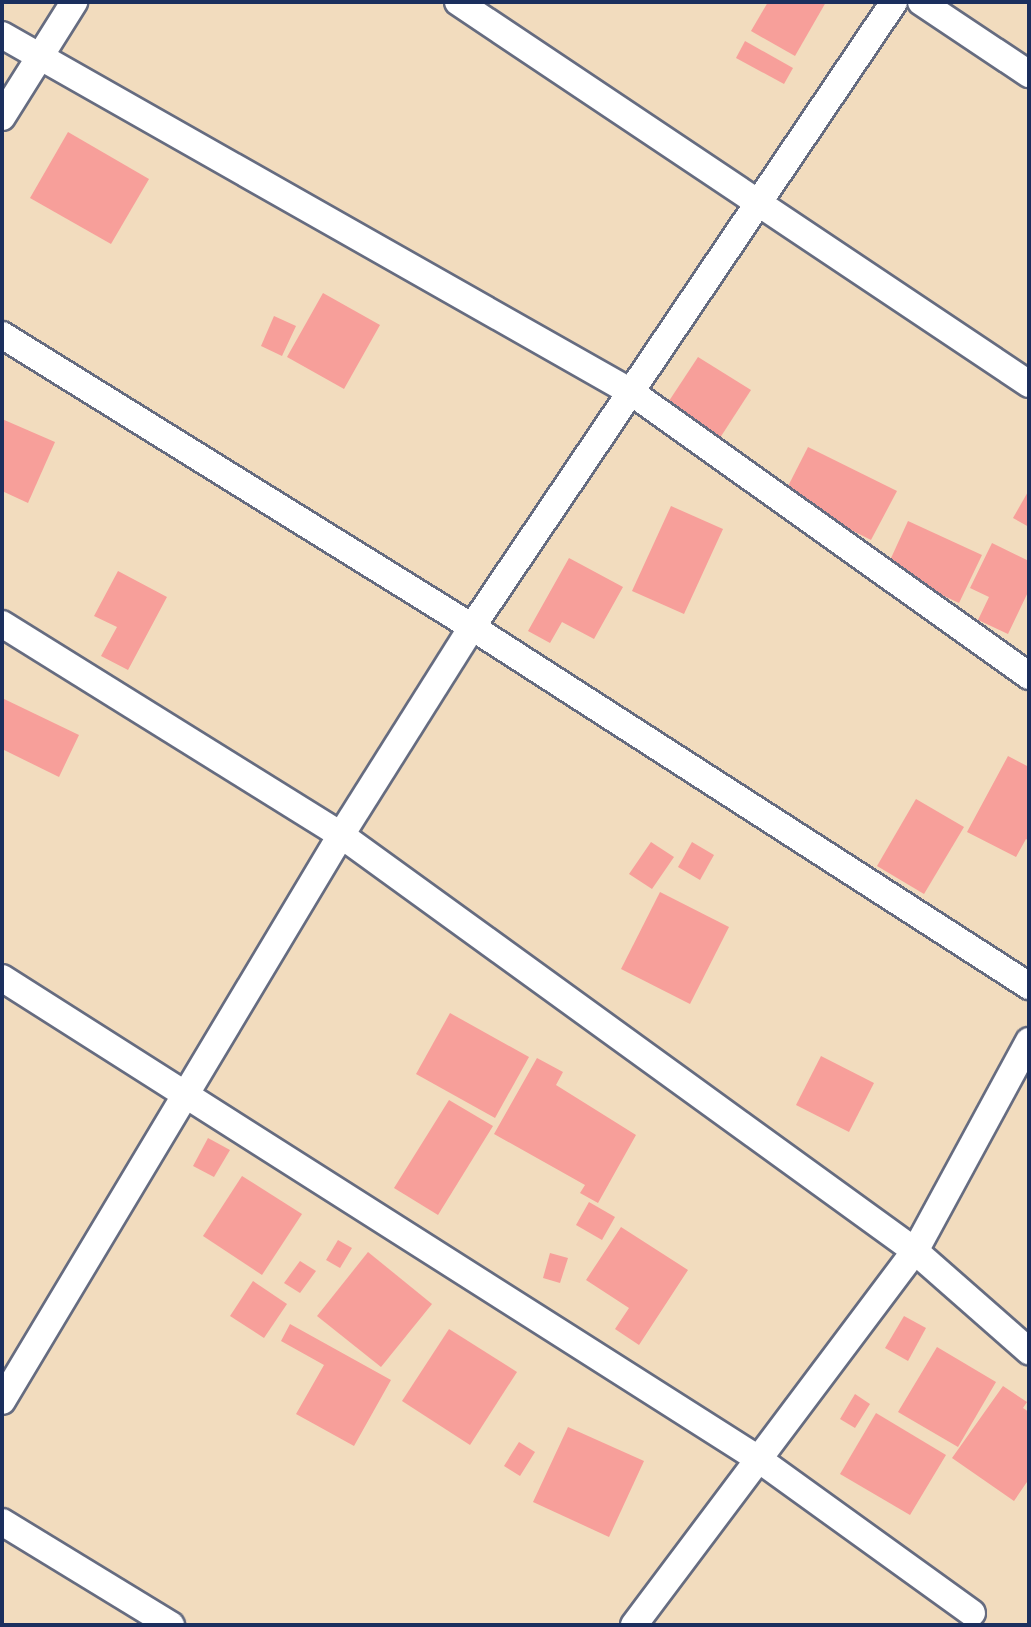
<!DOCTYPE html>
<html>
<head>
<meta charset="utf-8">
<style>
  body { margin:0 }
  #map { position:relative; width:1031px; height:1627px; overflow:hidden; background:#f2dcbe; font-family:"Sorts Mill Goudy",serif }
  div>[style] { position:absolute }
  .building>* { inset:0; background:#f79f9a }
  .roads { filter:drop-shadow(2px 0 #666c80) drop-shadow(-2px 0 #666c80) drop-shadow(0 2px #666c80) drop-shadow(0 -2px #666c80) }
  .street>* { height:26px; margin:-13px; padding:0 13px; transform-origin:13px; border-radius:13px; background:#fff }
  span { translate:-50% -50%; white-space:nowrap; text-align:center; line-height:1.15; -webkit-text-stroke:6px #fdfcf7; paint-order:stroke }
  .frame { position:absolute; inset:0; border:4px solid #1b2f5e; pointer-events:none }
</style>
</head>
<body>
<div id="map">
  <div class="building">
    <div style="clip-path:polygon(768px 2px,826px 2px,795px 56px,751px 31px)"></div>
    <div style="clip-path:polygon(745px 41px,793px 68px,784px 84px,736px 58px)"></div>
    <div style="clip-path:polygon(68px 132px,149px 179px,111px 244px,30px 198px)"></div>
    <div style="clip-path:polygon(323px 293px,380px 325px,344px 389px,287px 357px)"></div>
    <div style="clip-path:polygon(274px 316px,296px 326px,282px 356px,261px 346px)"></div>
    <div style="clip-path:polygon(698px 357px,751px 390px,718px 441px,665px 407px)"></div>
    <div style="clip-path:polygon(2px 419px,55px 442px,28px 503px,2px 491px)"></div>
    <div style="clip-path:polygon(808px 447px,897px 491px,871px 540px,783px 496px)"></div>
    <div style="clip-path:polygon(1029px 490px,1029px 527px,1013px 518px)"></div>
    <div style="clip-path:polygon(671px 506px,723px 529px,684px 614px,632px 591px)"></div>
    <div style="clip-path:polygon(908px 521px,982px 555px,959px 603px,886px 569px)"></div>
    <div style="clip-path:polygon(992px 543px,1029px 561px,1029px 590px,1008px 634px,978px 620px,989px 597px,970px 588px)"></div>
    <div style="clip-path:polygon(569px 558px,623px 587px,594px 639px,562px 622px,550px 643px,528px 631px)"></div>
    <div style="clip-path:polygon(118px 571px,167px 597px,128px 670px,101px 656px,117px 627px,94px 616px)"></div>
    <div style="clip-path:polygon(2px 698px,79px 735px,59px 777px,2px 749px)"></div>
    <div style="clip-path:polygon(1008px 756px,1029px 767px,1029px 841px,1026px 839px,1016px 857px,967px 832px)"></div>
    <div style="clip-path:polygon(916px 799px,964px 827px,924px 894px,877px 866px)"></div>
    <div style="clip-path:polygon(651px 842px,674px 857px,652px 889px,629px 874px)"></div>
    <div style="clip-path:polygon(692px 842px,714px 855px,700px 880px,678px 867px)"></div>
    <div style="clip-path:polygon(660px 892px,729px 927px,690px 1004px,621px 969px)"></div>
    <div style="clip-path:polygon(450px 1013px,529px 1057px,495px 1118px,416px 1074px)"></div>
    <div style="clip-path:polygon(821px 1056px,874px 1083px,849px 1132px,796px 1105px)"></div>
    <div style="clip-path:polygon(537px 1058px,563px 1072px,556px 1085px,636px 1135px,598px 1203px,580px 1193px,585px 1185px,494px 1134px)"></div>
    <div style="clip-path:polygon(449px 1100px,493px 1126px,438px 1215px,394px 1188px)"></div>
    <div style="clip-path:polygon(208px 1138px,230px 1150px,214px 1177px,193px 1166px)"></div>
    <div style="clip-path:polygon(242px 1176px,302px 1214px,262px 1275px,203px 1236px)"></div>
    <div style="clip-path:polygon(589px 1202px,615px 1217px,602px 1240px,576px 1225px)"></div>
    <div style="clip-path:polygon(621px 1227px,688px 1270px,639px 1345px,615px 1329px,629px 1308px,586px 1280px)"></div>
    <div style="clip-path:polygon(338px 1240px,352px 1248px,340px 1268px,326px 1260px)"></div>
    <div style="clip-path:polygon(368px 1252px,432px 1304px,381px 1367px,317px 1316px)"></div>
    <div style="clip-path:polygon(550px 1253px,568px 1258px,560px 1283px,543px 1278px)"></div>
    <div style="clip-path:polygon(300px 1261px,316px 1271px,300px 1293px,284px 1283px)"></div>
    <div style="clip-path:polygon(253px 1281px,287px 1304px,264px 1338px,230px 1316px)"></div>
    <div style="clip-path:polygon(904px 1316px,926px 1328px,908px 1361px,885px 1348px)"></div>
    <div style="clip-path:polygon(290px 1324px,391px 1380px,354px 1446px,296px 1414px,324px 1365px,281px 1341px)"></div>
    <div style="clip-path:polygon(449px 1329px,517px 1372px,470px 1445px,402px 1401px)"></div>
    <div style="clip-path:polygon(937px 1347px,996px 1382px,958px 1447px,898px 1412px)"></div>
    <div style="clip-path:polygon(1003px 1386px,1027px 1402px,1023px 1408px,1029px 1412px,1029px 1479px,1014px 1501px,952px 1458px)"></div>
    <div style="clip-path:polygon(855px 1394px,870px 1404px,855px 1428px,840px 1419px)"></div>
    <div style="clip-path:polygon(876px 1413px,946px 1455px,910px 1515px,840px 1474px)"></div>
    <div style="clip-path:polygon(568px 1427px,644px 1461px,609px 1537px,533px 1502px)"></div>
    <div style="clip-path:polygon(519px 1442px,535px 1452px,520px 1476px,504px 1466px)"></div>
  </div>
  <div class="roads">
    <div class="street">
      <div style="left:458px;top:2px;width:687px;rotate:33.78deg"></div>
      <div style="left:921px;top:2px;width:130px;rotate:33.7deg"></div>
      <div style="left:2px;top:35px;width:723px;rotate:29.58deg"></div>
      <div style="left:631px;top:392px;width:489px;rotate:35.5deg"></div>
      <div style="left:2px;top:117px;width:136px;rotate:-57.9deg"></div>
      <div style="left:2px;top:335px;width:553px;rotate:31.85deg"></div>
      <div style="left:472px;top:627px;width:663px;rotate:32.8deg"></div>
      <div style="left:2px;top:624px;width:399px;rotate:31.9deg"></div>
      <div style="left:341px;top:835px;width:709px;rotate:35.93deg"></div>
      <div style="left:915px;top:1251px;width:152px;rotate:41.3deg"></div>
      <div style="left:2px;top:978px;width:895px;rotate:32.45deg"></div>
      <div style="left:757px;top:1458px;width:265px;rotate:35.8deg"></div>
      <div style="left:2px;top:1401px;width:660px;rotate:-59.08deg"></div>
      <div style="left:341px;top:835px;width:246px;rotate:-57.8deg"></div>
      <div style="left:472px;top:627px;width:754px;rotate:-55.97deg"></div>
      <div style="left:2px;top:1522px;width:198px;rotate:31.4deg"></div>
      <div style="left:634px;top:1625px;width:468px;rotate:-53.1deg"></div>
      <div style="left:915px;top:1251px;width:239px;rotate:-61.5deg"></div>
    </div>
  </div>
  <div class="frame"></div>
</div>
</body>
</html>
